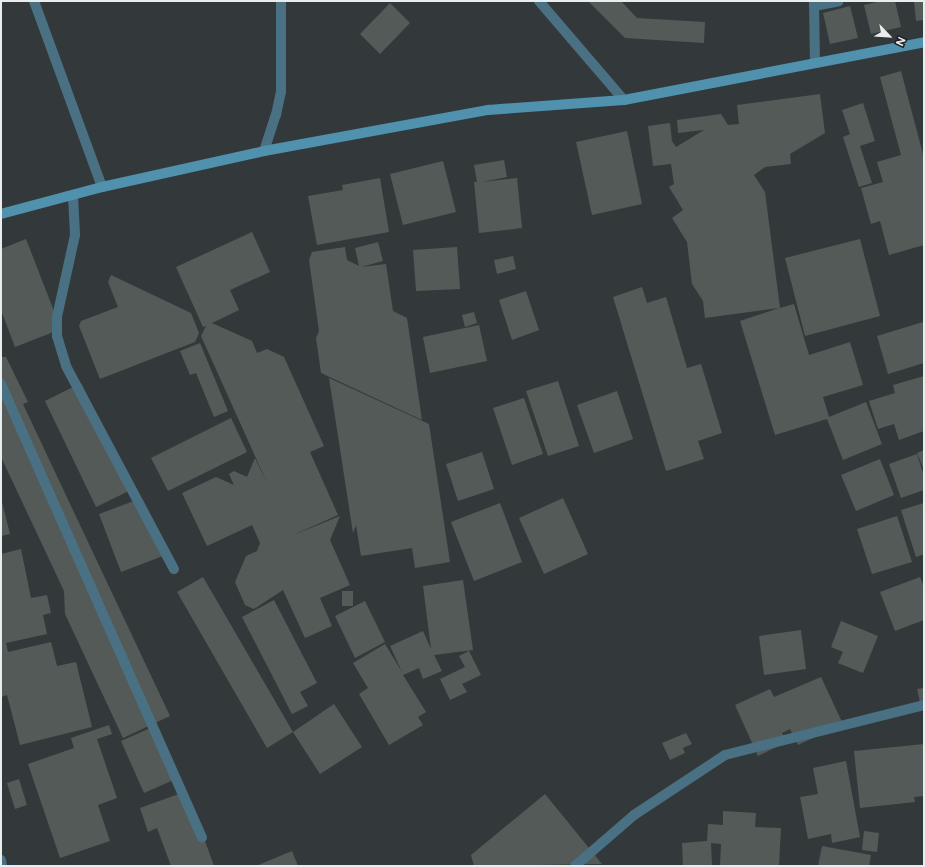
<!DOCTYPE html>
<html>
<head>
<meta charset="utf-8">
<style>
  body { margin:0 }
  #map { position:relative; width:925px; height:867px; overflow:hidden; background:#33393a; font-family:Figtree,sans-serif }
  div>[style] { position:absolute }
  .building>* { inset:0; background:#545a57 }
  .minor>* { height:10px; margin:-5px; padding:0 5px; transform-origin:5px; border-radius:5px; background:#4a7183 }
  .secondary>* { height:10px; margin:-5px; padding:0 5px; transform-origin:5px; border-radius:5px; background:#5091ad }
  span { translate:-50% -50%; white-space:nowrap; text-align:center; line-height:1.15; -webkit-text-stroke:3px #1d2020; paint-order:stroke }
  .frame { position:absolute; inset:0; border:2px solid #e9eded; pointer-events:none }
  .north { position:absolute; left:869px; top:16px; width:40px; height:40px; -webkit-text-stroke:3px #1d2020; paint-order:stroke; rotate:115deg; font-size:11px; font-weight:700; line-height:16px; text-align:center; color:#e9eded }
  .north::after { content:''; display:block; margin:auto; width:14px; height:18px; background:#e9eded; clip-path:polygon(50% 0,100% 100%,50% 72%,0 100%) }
</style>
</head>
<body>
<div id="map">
  <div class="building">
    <div style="clip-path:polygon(588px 1px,621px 1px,637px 18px,705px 22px,704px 43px,625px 38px)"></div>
    <div style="clip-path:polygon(881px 1px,895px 1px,901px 27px,871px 34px,864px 5px)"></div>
    <div style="clip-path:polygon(914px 1px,924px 1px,924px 20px,916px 21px)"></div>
    <div style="clip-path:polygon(390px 3px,410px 23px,380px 54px,360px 34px)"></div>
    <div style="clip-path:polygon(850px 6px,858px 38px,830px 44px,823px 13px)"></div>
    <div style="clip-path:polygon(901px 71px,924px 158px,924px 245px,889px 255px,880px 221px,871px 224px,861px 188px,883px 182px,877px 162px,901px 155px,880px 77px)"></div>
    <div style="clip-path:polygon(820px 94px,825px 133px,790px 154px,791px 164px,765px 167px,754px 175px,765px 192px,780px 308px,794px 304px,809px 355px,850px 342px,863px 385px,823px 397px,829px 417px,866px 402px,882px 444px,843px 460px,827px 419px,775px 435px,740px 321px,779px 308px,705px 318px,703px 301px,692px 284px,687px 242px,672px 218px,683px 210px,669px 187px,674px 184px,671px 164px,653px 166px,648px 126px,670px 123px,672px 141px,676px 147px,704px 130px,678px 133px,677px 120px,721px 114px,728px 125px,739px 124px,737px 105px)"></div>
    <div style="clip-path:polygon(863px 103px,875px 141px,860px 146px,872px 183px,859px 187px,843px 137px,850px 134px,842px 110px)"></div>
    <div style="clip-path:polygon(627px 131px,642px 204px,592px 215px,576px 142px)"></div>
    <div style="clip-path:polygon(504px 160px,507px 177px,482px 182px,517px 178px,522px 228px,479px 233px,474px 182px,477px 182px,474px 165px)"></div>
    <div style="clip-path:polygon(443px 161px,456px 212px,403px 225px,390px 174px)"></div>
    <div style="clip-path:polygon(380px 178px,389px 232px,317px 245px,308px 196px,343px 190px,342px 185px)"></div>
    <div style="clip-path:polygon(252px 232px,270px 272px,230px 290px,239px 310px,212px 323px,252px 341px,257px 353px,267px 349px,284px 357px,324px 446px,310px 452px,338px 515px,291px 536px,340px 516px,330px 540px,350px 585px,320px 598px,332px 626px,305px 638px,283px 590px,254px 609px,245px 605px,235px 582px,246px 556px,257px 551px,260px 543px,252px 525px,207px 546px,182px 493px,216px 477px,234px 485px,229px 474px,234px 471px,247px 477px,255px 458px,268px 485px,201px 336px,206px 326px,203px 327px,176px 267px)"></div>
    <div style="clip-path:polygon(26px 239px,61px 329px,15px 347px,1px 310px,1px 249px)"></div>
    <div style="clip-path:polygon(860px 239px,880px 316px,805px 336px,785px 258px)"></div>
    <div style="clip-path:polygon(378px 242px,383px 261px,361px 267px,386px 264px,393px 311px,407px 318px,422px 420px,321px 373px,316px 338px,319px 331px,309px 260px,312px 252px,345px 247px,347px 260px,359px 266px,355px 248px)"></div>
    <div style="clip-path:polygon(457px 247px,460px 289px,416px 291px,413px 250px)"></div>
    <div style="clip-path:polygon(513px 256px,516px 269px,497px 274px,494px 260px)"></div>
    <div style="clip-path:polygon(111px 275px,191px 313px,199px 333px,195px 342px,100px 379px,79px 326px,81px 321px,118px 307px,108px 282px)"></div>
    <div style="clip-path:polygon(642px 287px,647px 303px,666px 297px,687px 368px,701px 364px,722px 433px,698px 441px,704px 459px,666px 471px,613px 297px)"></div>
    <div style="clip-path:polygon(526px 291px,539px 330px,512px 340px,499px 300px)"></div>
    <div style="clip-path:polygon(474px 312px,477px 323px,465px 327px,462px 315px)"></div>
    <div style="clip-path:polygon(923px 322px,924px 363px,888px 374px,877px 336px)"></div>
    <div style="clip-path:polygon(479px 325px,487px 361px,430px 373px,423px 337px)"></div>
    <div style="clip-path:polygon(200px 343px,228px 411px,214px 417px,196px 373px,190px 375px,180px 351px)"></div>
    <div style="clip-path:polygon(1px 357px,6px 357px,28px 402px,23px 404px,170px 716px,123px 738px,65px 614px,64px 591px,1px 457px)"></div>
    <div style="clip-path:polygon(924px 376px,924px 431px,899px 440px,894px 424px,878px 429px,869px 401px,895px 393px,893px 385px)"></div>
    <div style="clip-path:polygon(329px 378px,429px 424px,450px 562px,415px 568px,412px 548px,361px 556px,356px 525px,353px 533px)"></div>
    <div style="clip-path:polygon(558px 381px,579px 446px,548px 456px,526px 391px)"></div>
    <div style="clip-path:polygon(81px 383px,133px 489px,96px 507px,45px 401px)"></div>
    <div style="clip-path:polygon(617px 391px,633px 439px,594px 453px,577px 405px)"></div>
    <div style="clip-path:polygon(524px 398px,543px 454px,512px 465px,493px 408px)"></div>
    <div style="clip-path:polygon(231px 418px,247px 452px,168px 491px,151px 458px)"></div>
    <div style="clip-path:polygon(924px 450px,924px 470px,917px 453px)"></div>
    <div style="clip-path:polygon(482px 452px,494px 489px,458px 501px,446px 464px)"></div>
    <div style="clip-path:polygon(917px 454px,924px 476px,924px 490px,901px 498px,889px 464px)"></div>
    <div style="clip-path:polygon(880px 459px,894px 495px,856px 511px,841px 475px)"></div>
    <div style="clip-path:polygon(1px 498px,10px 534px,1px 536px)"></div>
    <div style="clip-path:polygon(142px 498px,163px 556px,121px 572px,99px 514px)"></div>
    <div style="clip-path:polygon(563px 498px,588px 554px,544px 574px,519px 518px)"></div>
    <div style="clip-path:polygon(500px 503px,522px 562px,474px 581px,451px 522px)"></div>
    <div style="clip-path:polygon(924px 503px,924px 554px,916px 557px,901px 510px)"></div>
    <div style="clip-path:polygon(897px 516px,912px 562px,872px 574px,857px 529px)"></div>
    <div style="clip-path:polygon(21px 549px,31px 598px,47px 595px,51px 613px,43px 615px,47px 634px,6px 643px,8px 652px,51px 642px,57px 666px,76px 662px,92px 727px,20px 745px,7px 695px,1px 697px,1px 554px)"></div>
    <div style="clip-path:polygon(203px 577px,293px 732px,334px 704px,362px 747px,320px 774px,293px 732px,267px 748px,177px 592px)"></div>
    <div style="clip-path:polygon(920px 577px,924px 587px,924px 620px,895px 631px,880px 592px)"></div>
    <div style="clip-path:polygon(463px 580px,473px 650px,434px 655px,442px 671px,423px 679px,419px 668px,403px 675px,426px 712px,418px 717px,423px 725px,389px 745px,359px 694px,368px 688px,353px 663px,385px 644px,402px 672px,390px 646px,423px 631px,431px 649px,423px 586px)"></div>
    <div style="clip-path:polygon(342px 591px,353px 591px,353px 606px,342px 606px)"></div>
    <div style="clip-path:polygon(274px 600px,317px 683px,300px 692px,308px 706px,292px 714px,242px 617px)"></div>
    <div style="clip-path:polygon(365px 601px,385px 642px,355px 658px,335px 616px)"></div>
    <div style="clip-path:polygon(841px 621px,878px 636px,863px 673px,838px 663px,843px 652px,831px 647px)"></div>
    <div style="clip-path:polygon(801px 630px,806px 669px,764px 675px,759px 636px)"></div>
    <div style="clip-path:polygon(469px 651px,481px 675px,462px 684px,467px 692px,450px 700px,440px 679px,465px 667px,459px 656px)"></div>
    <div style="clip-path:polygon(821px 677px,843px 724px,798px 745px,790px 729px,782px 733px,787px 742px,758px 756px,735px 705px,770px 689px,774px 697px)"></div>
    <div style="clip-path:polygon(924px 688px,924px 701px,920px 702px,917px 689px)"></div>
    <div style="clip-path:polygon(109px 725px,112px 734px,97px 739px,117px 798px,98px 805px,110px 841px,60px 858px,28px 764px,74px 748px,71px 738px)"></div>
    <div style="clip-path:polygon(155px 726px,178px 778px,144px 793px,121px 741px)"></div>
    <div style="clip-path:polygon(686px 733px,692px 744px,683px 748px,685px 753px,670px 760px,662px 743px)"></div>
    <div style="clip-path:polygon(924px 744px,924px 796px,914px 797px,915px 802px,860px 808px,854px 751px)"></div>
    <div style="clip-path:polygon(846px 761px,860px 837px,832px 843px,831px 834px,808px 839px,800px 797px,818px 794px,813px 768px)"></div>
    <div style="clip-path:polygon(19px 779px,27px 805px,15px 809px,7px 783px)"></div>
    <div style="clip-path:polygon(187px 791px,214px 866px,171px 866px,157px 828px,148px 832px,140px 808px)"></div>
    <div style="clip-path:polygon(545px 794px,602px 864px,474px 866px,471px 855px)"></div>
    <div style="clip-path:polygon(723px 811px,756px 813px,755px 827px,781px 828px,779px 866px,720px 866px,721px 844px,711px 843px,712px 866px,683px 866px,682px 843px,707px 841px,708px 824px,723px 825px)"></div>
    <div style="clip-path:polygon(864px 831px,879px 833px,877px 852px,862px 850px)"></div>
    <div style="clip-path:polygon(822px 846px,871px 855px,869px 866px,818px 866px)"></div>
    <div style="clip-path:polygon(292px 851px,298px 866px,256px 866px)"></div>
  </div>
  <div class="minor">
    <div style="left:34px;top:1px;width:198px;rotate:69.9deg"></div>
    <div style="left:539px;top:1px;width:130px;rotate:49.4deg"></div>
    <div style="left:814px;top:1px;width:62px;rotate:89.1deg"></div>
    <div style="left:814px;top:6px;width:25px;rotate:-11deg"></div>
    <div style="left:264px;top:151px;width:38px;rotate:-72deg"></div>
    <div style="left:276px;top:115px;width:24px;rotate:-78deg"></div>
    <div style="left:281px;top:92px;width:91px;rotate:-90deg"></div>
    <div style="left:73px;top:196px;width:39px;rotate:87deg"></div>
    <div style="left:75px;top:235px;width:84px;rotate:102.4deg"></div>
    <div style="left:57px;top:317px;width:19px;rotate:90deg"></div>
    <div style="left:57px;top:336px;width:31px;rotate:73deg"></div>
    <div style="left:66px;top:366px;width:230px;rotate:62deg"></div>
    <div style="left:1px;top:384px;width:496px;rotate:66.1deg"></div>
    <div style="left:1px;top:860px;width:6px;rotate:81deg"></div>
    <div style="left:575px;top:866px;width:78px;rotate:-40.8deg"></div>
    <div style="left:634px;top:815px;width:109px;rotate:-33.4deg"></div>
    <div style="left:725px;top:755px;width:205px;rotate:-14.1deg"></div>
  </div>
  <div class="secondary">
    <div style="left:1px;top:214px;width:105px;rotate:-15deg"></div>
    <div style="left:102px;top:187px;width:166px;rotate:-12.5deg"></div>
    <div style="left:264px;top:151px;width:228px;rotate:-10.4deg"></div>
    <div style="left:488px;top:110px;width:136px;rotate:-4.2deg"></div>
    <div style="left:624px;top:100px;width:306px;rotate:-10.9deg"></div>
  </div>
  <div class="frame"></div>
  <div class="north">N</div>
</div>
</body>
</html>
